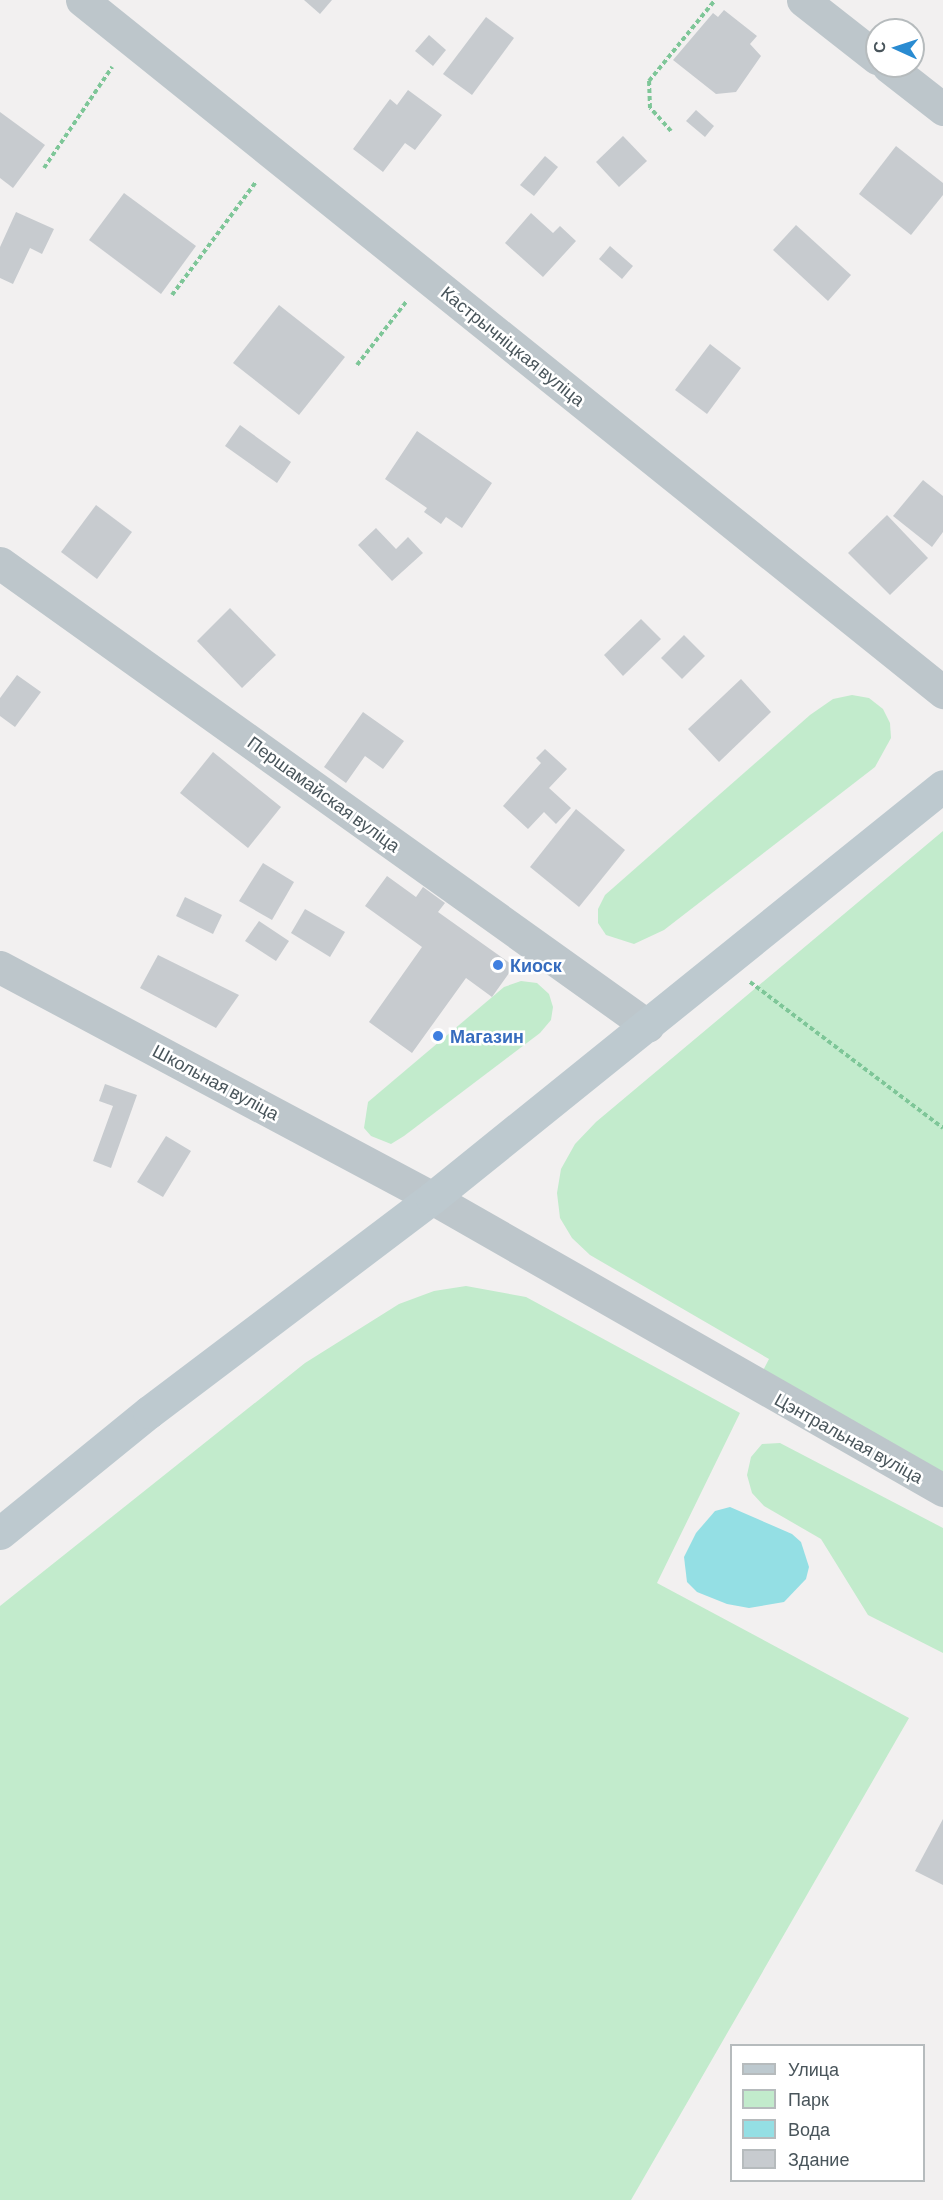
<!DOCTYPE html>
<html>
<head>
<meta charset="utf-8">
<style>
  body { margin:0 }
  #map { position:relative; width:943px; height:2200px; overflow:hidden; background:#f2f0f0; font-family:Barlow,sans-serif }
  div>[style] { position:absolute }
  .green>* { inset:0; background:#c2ebcc }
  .water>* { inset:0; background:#94dfe4 }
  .building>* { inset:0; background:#c7cbcf }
  .path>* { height:4px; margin-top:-2px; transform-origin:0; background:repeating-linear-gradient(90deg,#7ec698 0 4.5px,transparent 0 7.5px) }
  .minor>* { height:33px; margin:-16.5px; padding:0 16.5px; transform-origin:16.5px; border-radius:16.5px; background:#bdc6cb }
  .secondary>* { height:33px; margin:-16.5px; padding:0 16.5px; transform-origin:16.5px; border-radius:16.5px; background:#bdc9cf }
  .dots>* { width:16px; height:16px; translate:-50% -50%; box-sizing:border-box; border:3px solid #fff; border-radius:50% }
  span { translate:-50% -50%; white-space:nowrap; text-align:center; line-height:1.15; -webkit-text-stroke:5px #fff; paint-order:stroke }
  .street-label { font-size:18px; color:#49555b }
  .shop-label { font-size:18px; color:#366cbe; font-weight:700 }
  .left { translate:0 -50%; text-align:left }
  .legend { position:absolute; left:730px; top:2044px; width:195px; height:138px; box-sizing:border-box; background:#fff; border:2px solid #b6bbbd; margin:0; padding:8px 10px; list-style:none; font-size:18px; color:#49555b }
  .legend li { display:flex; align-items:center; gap:12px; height:30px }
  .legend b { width:30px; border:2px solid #b6bbbd }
  .north { position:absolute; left:865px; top:18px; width:60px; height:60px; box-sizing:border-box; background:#fff; border:2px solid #b6bbbd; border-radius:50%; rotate:273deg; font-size:16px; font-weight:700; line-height:24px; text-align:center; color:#49555b }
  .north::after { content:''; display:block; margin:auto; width:21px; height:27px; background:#2a8bd1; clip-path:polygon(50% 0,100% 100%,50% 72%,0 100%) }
</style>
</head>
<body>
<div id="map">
  <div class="green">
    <div style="clip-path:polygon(852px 695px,869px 698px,883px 709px,890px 723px,891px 738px,875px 767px,664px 930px,634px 944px,606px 935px,598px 923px,598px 909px,605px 895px,810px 715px,833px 699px)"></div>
    <div style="clip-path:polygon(943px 831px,943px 1490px,755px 1386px,769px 1359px,590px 1255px,572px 1238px,560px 1218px,557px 1193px,561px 1169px,575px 1144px,596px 1122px)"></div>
    <div style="clip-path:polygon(521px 981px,537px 983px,549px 994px,553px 1007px,551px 1020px,540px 1033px,404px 1136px,391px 1144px,371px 1136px,364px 1128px,368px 1102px,504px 987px)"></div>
    <div style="clip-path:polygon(466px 1286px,526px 1297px,740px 1413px,657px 1583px,909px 1718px,631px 2200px,0 2200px,0 1606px,305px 1363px,399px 1304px,434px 1291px)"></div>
    <div style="clip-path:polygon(780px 1443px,943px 1528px,943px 1653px,868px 1615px,821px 1539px,764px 1506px,752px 1493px,747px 1475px,751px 1457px,762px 1444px)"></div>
  </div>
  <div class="water">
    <div style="clip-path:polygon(730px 1507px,792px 1534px,801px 1542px,809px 1567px,806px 1579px,784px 1602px,749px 1608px,727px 1604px,697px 1592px,687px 1582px,684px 1557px,696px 1533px,715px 1511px)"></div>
  </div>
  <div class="building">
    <div style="clip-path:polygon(304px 0,332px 0,320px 14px)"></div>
    <div style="clip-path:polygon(724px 10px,757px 36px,750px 44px,761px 56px,736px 92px,716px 94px,673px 60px,713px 13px,718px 17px)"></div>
    <div style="clip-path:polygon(486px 17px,514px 38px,472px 95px,443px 74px)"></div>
    <div style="clip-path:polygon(429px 35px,446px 50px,433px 66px,415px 51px)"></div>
    <div style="clip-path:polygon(408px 90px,442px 115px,415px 150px,405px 143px,383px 172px,353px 149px,390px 99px,397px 105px)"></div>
    <div style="clip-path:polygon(696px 110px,714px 126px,705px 137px,686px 121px)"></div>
    <div style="clip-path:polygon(0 112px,45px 145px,13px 188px,0 178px)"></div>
    <div style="clip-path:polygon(623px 136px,647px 161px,619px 187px,596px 162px)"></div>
    <div style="clip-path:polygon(896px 146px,943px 183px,943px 195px,911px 235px,859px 194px)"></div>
    <div style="clip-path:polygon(545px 156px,558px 167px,534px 196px,520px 185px)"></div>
    <div style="clip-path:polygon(124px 193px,196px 246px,161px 294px,89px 240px)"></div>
    <div style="clip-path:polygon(16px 212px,54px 229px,42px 254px,30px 248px,13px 284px,0 278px,0 247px)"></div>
    <div style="clip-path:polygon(531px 213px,553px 233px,560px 226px,576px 241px,543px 277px,505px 243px)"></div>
    <div style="clip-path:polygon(796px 225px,851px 275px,828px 301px,773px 250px)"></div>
    <div style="clip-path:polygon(610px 246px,633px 266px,622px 279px,599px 259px)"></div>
    <div style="clip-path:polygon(279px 305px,345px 357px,299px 415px,233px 363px)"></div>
    <div style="clip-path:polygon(710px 344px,741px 368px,707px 414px,675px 390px)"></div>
    <div style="clip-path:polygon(240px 425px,291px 462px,277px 483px,225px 446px)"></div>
    <div style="clip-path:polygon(417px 431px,492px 483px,462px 528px,446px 517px,441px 524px,424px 512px,427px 508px,385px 479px)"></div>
    <div style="clip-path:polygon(923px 480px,943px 496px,943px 532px,932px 547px,893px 516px)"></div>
    <div style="clip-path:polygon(96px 505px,132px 532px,97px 579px,61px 552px)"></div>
    <div style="clip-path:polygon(887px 515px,928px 558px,890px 595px,848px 553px)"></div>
    <div style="clip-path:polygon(376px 528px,396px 549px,408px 537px,423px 553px,392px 581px,358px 545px)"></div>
    <div style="clip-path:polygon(230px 608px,276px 655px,242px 688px,197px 641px)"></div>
    <div style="clip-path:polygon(641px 619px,661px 639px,623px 676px,604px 655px)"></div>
    <div style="clip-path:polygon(684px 635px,705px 656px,682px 679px,661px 658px)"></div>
    <div style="clip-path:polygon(17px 675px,41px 692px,15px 727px,0 716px,0 698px)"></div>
    <div style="clip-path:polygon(741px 679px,771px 712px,719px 762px,688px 729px)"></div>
    <div style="clip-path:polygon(363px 712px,404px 741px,383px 769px,365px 756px,346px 783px,324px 767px)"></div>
    <div style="clip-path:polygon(545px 749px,567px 769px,549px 788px,571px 808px,556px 824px,544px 812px,528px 829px,503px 806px,541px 763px,536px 758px)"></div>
    <div style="clip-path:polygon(213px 752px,281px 807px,248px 848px,180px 793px)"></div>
    <div style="clip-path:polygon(576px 809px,625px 850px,579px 907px,530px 867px)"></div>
    <div style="clip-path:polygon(263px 863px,294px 882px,272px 920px,239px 901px)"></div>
    <div style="clip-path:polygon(387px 876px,416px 897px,423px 887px,445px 903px,438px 912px,514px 966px,492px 997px,466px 978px,412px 1053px,369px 1022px,422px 947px,365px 906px)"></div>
    <div style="clip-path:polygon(185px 897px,222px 915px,213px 934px,176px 916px)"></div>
    <div style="clip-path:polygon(305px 909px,345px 932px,330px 957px,291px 933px)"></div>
    <div style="clip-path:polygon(259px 921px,289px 941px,276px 961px,245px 941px)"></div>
    <div style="clip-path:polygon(158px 955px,239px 995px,216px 1028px,140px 988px)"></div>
    <div style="clip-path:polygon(105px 1084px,137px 1095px,111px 1168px,93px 1161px,113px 1106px,99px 1101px)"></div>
    <div style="clip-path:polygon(166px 1136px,191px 1151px,163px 1197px,137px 1182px)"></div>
    <div style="clip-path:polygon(943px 1819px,943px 1885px,915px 1871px)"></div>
  </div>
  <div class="path">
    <div style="left:671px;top:131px;width:31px;rotate:-132deg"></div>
    <div style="left:650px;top:108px;width:27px;rotate:-92deg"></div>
    <div style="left:649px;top:81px;width:104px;rotate:-50.8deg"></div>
    <div style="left:44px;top:168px;width:122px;rotate:-56deg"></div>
    <div style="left:172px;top:295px;width:141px;rotate:-53.4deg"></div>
    <div style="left:357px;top:365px;width:80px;rotate:-52.1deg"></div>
    <div style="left:750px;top:982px;width:242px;rotate:37.1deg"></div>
  </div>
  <div class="minor">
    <div style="left:82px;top:0;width:1105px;rotate:38.79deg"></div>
    <div style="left:803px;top:0;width:94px;rotate:38.1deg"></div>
    <div style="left:888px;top:66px;width:70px;rotate:38deg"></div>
    <div style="left:0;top:563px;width:796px;rotate:35.55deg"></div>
    <div style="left:0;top:967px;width:490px;rotate:28.1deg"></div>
    <div style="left:432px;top:1198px;width:589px;rotate:29.74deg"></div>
  </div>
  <div class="secondary">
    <div style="left:0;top:1533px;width:192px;rotate:-39.1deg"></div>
    <div style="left:149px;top:1412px;width:355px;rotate:-37.1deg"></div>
    <div style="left:432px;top:1198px;width:656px;rotate:-38.88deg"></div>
  </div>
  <div class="dots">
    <div style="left:498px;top:965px;background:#3f7fe0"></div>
    <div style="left:438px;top:1036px;background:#3f7fe0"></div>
  </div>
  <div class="street-label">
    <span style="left:513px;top:346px;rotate:39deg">Кастрычніцкая вуліца</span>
    <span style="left:324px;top:794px;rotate:36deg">Першамайская вуліца</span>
    <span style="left:216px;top:1082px;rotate:28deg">Школьная вуліца</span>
    <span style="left:849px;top:1438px;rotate:29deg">Цэнтральная вуліца</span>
  </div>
  <div class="shop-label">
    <span class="left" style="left:510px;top:965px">Киоск</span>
    <span class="left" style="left:450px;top:1036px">Магазин</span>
  </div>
  <ul class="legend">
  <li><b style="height:8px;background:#bdc9cf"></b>Улица</li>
  <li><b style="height:16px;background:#c2ebcc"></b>Парк</li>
  <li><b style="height:16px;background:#94dfe4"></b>Вода</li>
  <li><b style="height:16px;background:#c7cbcf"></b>Здание</li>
  </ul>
  <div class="north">С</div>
</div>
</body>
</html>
